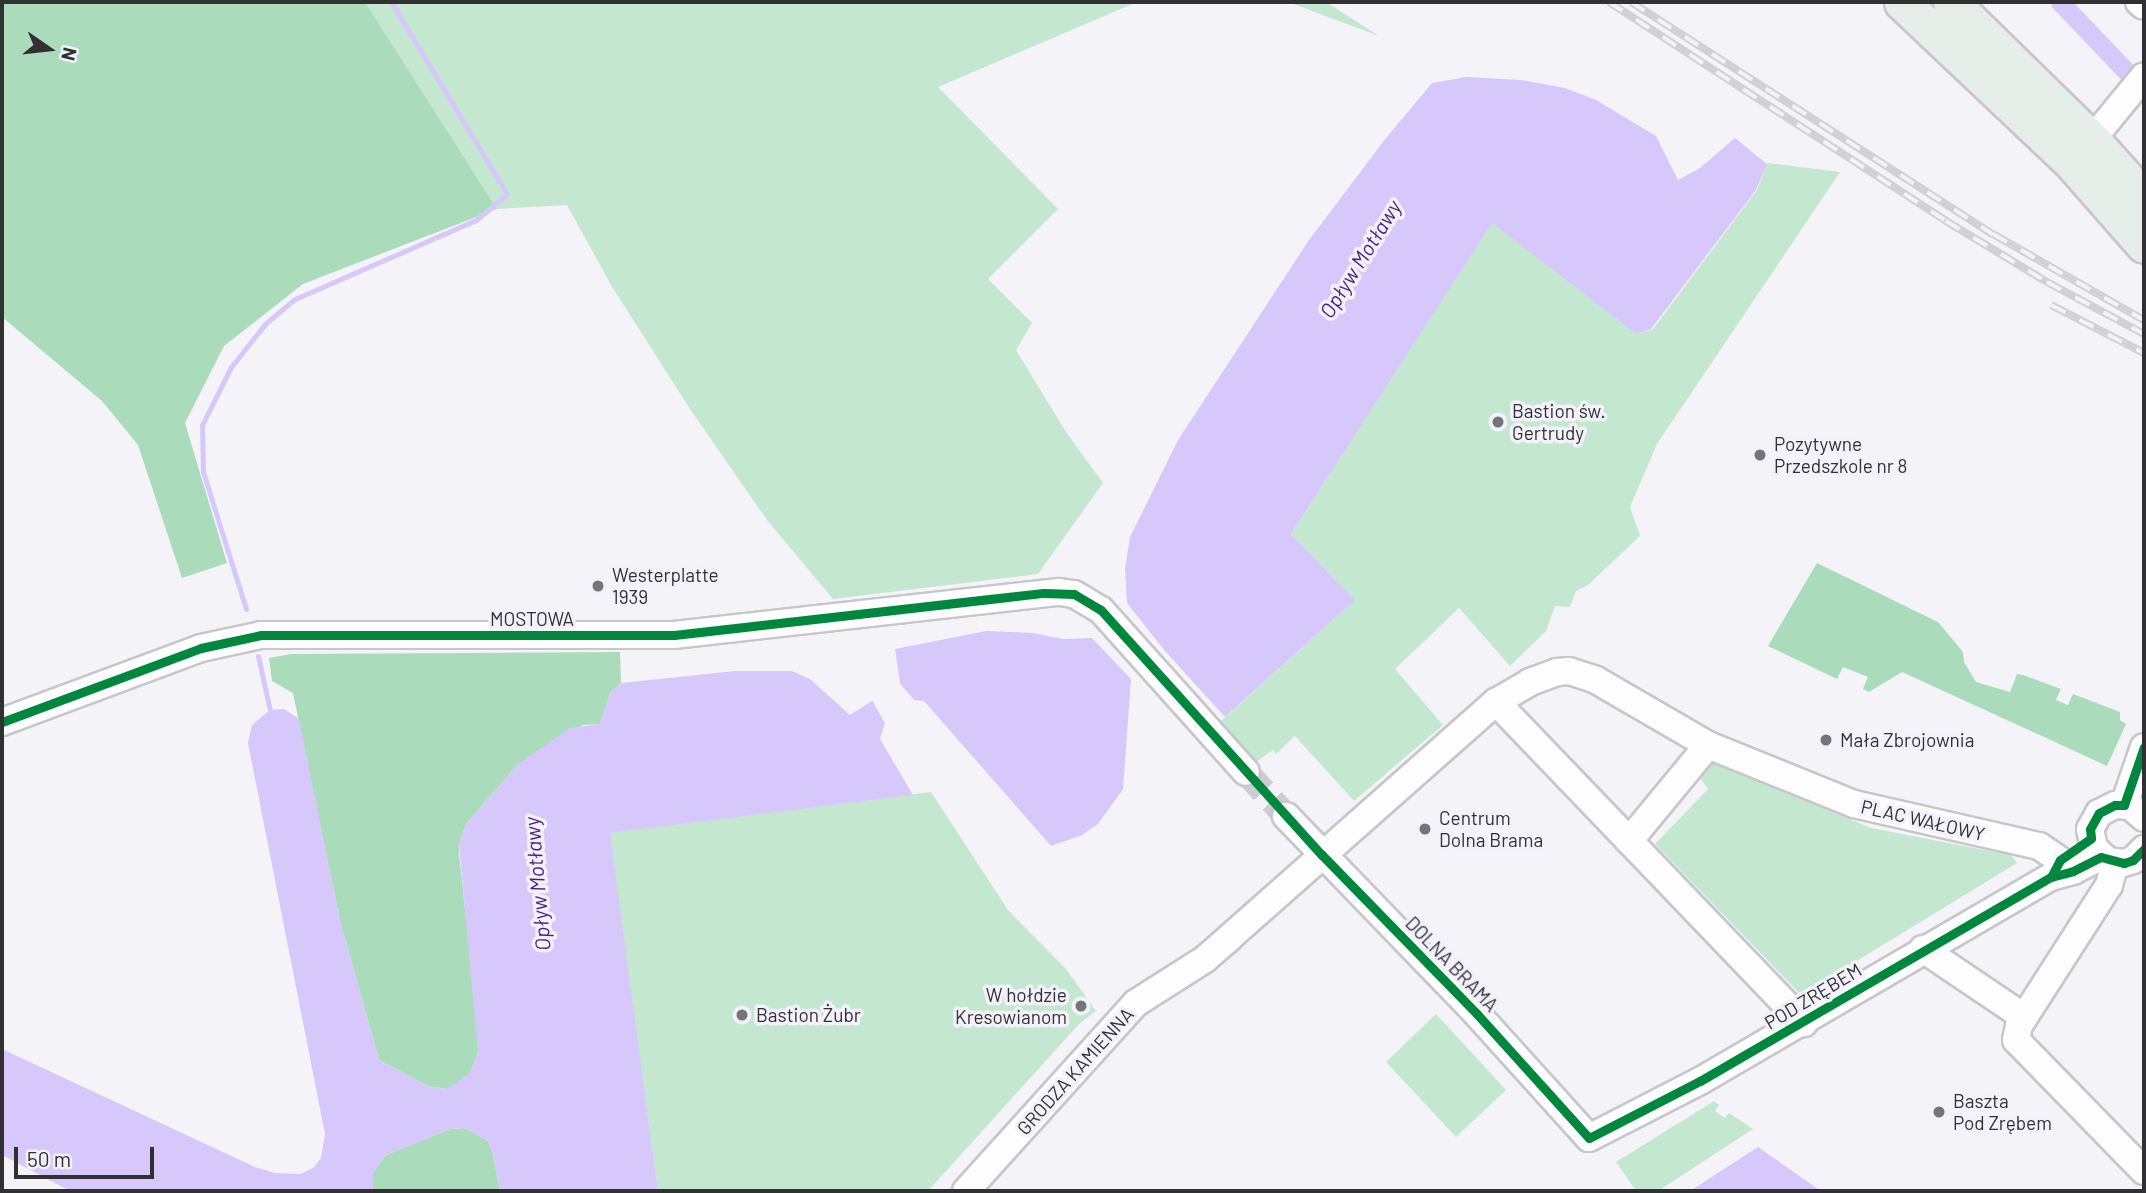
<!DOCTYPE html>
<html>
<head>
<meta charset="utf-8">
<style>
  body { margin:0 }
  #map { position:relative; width:2146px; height:1193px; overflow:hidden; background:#f4f3f8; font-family:Barlow,sans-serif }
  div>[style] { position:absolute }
  .green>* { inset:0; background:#c4e8cf }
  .forest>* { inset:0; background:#aadcbb }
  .water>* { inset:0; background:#d7c8fc }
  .pier>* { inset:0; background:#f4f3f8 }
  .stream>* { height:5px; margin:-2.5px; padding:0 2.5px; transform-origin:2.5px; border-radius:2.5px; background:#d7c8fc }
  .canal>* { height:19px; margin:-9.5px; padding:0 9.5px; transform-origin:9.5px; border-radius:9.5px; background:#d7c8fc }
  .minor-tunnel>* { height:26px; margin-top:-13px; transform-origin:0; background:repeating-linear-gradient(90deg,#cdccd1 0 26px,transparent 0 39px) }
  .roads { filter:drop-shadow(2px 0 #c7c6ca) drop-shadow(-2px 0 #c7c6ca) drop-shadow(0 2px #c7c6ca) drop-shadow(0 -2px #c7c6ca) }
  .minor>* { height:26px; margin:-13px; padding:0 13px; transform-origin:13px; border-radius:13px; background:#fdfdfe }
  .major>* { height:35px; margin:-17.5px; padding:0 17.5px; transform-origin:17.5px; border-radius:17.5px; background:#e6eeea }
  .rail>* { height:8px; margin-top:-4px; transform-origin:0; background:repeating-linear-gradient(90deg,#f3f1fa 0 16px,#d1d1d2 0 32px); box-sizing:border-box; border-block:2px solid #d1d1d2 }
  .cycleway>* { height:9px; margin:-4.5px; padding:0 4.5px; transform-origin:4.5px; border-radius:4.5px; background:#00873e }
  .dots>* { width:19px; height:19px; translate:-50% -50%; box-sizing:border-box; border:4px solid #f3f1fa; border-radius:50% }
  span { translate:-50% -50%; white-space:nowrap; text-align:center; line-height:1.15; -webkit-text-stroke:7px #f3f1fa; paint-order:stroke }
  .poi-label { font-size:19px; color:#313033 }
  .left { translate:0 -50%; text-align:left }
  .right { translate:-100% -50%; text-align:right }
  .street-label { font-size:19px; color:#313033 }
  .water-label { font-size:21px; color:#491e84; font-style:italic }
  .frame { position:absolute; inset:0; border:4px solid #313033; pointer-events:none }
  .north { position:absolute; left:14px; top:14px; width:70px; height:70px; -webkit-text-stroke:5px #f3f1fa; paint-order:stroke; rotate:104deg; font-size:19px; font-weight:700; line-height:28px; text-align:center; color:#313033 }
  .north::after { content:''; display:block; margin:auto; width:24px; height:32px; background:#313033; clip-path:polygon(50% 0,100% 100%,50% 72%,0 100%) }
  .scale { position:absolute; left:14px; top:1147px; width:140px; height:32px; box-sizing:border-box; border:4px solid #313033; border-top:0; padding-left:9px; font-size:21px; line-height:24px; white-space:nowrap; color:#313033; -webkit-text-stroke:5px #f3f1fa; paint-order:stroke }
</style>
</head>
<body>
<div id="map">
  <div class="green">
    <div style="clip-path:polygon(365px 2px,1137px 2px,938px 87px,1058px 209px,988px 279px,1032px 323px,1016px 350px,1066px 432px,1103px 483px,1038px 574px,833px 599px,767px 520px,690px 409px,611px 285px,567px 205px,497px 209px)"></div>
    <div style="clip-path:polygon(1288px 2px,1326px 2px,1379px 36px)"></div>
    <div style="clip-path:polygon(1767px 163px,1840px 172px,1657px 444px,1630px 507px,1640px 536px,1588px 585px,1576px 591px,1570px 607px,1555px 606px,1546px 631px,1510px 666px,1459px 608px,1395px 669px,1443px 725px,1354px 801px,1295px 736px,1276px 754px,1273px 750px,1256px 762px,1220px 722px,1355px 600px,1291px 534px,1492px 222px,1636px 334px,1653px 329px,1757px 190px)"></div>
    <div style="clip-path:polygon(1713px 762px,1871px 828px,2011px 855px,2017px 863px,1801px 995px,1655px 844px,1708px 789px,1700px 778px)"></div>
    <div style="clip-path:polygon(931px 792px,1008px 910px,1066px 969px,1096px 1011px,1079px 1024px,928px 1191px,658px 1191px,609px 832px)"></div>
    <div style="clip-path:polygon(1436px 1014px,1506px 1090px,1456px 1137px,1386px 1062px)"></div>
    <div style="clip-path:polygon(1714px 1101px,1719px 1105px,1715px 1111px,1725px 1118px,1729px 1113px,1753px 1129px,1658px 1191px,1636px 1191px,1616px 1162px)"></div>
  </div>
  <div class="forest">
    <div style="clip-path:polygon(2px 2px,365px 2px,497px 209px,303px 284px,224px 346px,185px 423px,227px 563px,182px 578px,138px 445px,102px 401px,2px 317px)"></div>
    <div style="clip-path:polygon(1817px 563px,1938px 622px,1963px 652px,1964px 662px,1976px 682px,2010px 692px,2017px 674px,2023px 675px,2061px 689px,2056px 700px,2068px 705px,2073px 694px,2120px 712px,2120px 720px,2126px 724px,2107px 766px,1902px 672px,1869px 692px,1863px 689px,1868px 677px,1843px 667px,1837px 679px,1768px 646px)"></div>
    <div style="clip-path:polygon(620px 652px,621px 683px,610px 693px,600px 724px,583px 725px,518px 764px,466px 824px,459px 844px,459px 854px,479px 1036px,478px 1053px,470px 1073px,458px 1084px,447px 1089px,428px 1086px,379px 1060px,340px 921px,293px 693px,272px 681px,269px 658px,291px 654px)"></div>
    <div style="clip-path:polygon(465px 1128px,487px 1140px,492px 1150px,500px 1191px,373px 1191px,373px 1172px,386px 1155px,450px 1129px)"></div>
  </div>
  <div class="water">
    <div style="clip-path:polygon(1466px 77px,1521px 80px,1565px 88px,1596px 100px,1656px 136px,1678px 180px,1700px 168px,1735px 138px,1767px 164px,1756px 190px,1651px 329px,1636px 334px,1492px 223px,1291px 534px,1355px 600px,1225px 717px,1165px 651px,1127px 603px,1125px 569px,1130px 537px,1178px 440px,1309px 240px,1386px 138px,1432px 83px)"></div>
    <div style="clip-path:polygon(986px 631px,1033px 633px,1063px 639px,1092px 638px,1131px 679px,1123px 789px,1098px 824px,1082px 835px,1051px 846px,924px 701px,914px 700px,885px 723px,880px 739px,913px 795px,610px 833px,658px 1191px,500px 1191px,492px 1150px,487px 1140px,465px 1128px,450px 1129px,386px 1155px,373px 1172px,373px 1191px,70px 1191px,2px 1155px,2px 1049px,255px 1167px,275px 1173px,300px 1174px,313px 1168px,321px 1158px,325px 1134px,248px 743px,252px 725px,270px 710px,284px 709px,299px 719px,340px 921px,379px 1060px,428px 1086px,447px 1089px,470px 1073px,478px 1053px,459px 844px,466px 824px,518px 764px,570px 728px,600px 724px,610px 693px,621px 683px,735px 671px,792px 671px,810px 679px,850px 715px,900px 683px,895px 649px)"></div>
    <div style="clip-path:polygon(1758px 1147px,1821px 1191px,1690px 1191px)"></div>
  </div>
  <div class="pier">
    <div style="clip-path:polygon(896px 679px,917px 703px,887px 727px,871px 698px)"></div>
  </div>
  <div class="stream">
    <div style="left:246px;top:609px;width:144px;rotate:-107.4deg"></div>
    <div style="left:203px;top:472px;width:47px;rotate:-91.2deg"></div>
    <div style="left:202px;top:425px;width:65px;rotate:-63.4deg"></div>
    <div style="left:231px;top:367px;width:55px;rotate:-51.7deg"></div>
    <div style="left:265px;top:324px;width:39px;rotate:-40deg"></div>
    <div style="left:295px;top:299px;width:197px;rotate:-23.6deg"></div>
    <div style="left:476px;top:220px;width:40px;rotate:-40deg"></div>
    <div style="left:507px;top:194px;width:224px;rotate:-121.1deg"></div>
    <div style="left:258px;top:656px;width:55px;rotate:77.5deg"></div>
  </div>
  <div class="canal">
    <div style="left:2060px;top:2px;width:122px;rotate:46.3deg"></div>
  </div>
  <div class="minor-tunnel">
    <div style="left:1246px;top:772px;width:59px;rotate:47.7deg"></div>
  </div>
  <div class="roads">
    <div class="minor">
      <div style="left:2139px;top:2px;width:6px;rotate:39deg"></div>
      <div style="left:2081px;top:153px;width:99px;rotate:-50.7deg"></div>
      <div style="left:1496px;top:702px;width:445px;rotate:46.2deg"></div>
      <div style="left:2px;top:722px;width:212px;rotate:-20.4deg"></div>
      <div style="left:201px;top:648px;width:61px;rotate:-12.2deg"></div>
      <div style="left:261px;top:635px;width:413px"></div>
      <div style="left:674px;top:635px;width:387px;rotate:-6.4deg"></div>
      <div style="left:1059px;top:592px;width:15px;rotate:8deg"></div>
      <div style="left:1074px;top:594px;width:31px;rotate:31deg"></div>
      <div style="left:1101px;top:610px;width:217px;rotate:48.2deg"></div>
      <div style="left:2124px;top:805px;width:61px;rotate:-71deg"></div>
      <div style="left:1286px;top:816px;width:275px;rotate:46deg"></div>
      <div style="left:1477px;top:1014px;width:167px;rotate:47.9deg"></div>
      <div style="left:1589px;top:1138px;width:125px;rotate:-27.2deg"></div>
      <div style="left:1700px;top:1081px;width:406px;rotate:-30.2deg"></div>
      <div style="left:2051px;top:877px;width:23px;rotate:-15deg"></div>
      <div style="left:2073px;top:871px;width:31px;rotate:-27deg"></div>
      <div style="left:2144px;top:818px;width:18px;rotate:-139deg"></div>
      <div style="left:2130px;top:806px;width:15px;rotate:-176deg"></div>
      <div style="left:2115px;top:805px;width:18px;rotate:153deg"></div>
      <div style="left:2099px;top:813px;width:18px;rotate:119deg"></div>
      <div style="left:2090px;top:829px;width:19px;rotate:78deg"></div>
      <div style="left:2094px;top:848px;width:19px;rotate:43deg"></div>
      <div style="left:2108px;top:861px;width:16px;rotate:7deg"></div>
      <div style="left:2124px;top:863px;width:9px;rotate:-18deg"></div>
      <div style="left:2133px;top:860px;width:16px;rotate:-45deg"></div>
      <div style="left:1629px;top:841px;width:124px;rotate:-50.5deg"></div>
      <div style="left:2115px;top:863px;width:23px;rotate:105deg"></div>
      <div style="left:2109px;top:885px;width:166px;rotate:122.7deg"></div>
      <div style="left:2019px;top:1025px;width:15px;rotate:101deg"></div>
      <div style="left:2016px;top:1040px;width:183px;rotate:45.7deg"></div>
      <div style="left:1923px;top:949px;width:122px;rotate:34deg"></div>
      <div style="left:966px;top:1191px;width:253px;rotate:-47.9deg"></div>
      <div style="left:1136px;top:1003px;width:82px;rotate:-32.5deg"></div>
      <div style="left:1205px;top:959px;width:33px;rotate:-41deg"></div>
      <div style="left:1230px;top:937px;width:355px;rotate:-41.5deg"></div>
      <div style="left:1496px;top:702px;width:39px;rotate:-30deg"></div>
      <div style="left:1530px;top:682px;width:29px;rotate:-20deg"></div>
      <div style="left:1557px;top:672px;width:12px;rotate:-5deg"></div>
      <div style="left:1569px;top:671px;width:28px;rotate:18deg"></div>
      <div style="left:1596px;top:680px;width:129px;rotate:30.1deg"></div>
      <div style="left:1708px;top:745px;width:157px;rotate:22deg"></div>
      <div style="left:1854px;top:804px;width:190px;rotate:12.8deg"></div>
      <div style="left:2039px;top:846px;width:25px;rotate:34deg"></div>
    </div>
    <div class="major">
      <div style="left:1902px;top:2px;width:234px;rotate:43.4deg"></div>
      <div style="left:2072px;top:163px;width:109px;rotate:48.7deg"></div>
      <div style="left:1951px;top:2px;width:197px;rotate:44.4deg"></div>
      <div style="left:2092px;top:140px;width:78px;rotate:48.1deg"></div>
    </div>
  </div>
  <div class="rail">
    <div style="left:1609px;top:2px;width:402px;rotate:33deg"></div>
    <div style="left:1946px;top:221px;width:118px;rotate:31.1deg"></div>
    <div style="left:2047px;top:282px;width:110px;rotate:28.2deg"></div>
    <div style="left:1631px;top:2px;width:430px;rotate:32.7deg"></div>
    <div style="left:1993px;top:234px;width:174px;rotate:29.7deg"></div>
    <div style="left:2051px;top:305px;width:105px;rotate:27.3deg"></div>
  </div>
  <div class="cycleway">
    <div style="left:2px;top:722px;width:212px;rotate:-20.4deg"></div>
    <div style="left:201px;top:648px;width:61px;rotate:-12.2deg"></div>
    <div style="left:261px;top:635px;width:413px"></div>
    <div style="left:674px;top:635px;width:372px;rotate:-6.5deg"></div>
    <div style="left:1044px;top:593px;width:30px;rotate:2deg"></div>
    <div style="left:1074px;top:594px;width:31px;rotate:31deg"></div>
    <div style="left:1101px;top:610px;width:329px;rotate:48deg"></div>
    <div style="left:1321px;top:854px;width:223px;rotate:45.7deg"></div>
    <div style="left:1477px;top:1014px;width:167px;rotate:47.9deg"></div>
    <div style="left:1589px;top:1138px;width:125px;rotate:-27.2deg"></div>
    <div style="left:1700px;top:1081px;width:406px;rotate:-30.2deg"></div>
    <div style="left:2051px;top:877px;width:23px;rotate:-15deg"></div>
    <div style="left:2073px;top:871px;width:31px;rotate:-27deg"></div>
    <div style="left:2101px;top:857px;width:24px;rotate:15deg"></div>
    <div style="left:2124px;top:863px;width:9px;rotate:-18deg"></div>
    <div style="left:2133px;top:860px;width:16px;rotate:-45deg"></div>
    <div style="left:2051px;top:877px;width:19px;rotate:-62deg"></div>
    <div style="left:2060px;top:860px;width:38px;rotate:-35deg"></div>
    <div style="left:2091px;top:838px;width:9px;rotate:-96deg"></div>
    <div style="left:2090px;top:829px;width:18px;rotate:-61deg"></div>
    <div style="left:2099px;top:813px;width:18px;rotate:-27deg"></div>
    <div style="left:2115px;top:805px;width:9px"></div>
    <div style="left:2124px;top:805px;width:61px;rotate:-71deg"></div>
  </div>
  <div class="dots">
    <div style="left:1498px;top:422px;background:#757478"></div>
    <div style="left:1760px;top:455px;background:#757478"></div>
    <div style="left:598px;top:586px;background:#757478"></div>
    <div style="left:1826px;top:740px;background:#757478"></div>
    <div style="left:1425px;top:829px;background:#757478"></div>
    <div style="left:1081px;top:1006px;background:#757478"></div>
    <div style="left:742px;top:1015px;background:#757478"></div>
    <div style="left:1939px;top:1112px;background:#757478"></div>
  </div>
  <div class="poi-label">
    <span class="left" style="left:1512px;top:422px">Bastion św.<br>Gertrudy</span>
    <span class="left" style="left:1774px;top:455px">Pozytywne<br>Przedszkole nr 8</span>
    <span class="left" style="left:612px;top:586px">Westerplatte<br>1939</span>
    <span class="left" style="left:1840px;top:740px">Mała Zbrojownia</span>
    <span class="left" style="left:1439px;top:829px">Centrum<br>Dolna Brama</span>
    <span class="right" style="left:1067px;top:1006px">W hołdzie<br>Kresowianom</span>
    <span class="left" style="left:756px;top:1015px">Bastion Żubr</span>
    <span class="left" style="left:1953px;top:1112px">Baszta<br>Pod Zrębem</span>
  </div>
  <div class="street-label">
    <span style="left:532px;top:619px">MOSTOWA</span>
    <span style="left:1923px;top:820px;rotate:13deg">PLAC WAŁOWY</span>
    <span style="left:1452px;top:964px;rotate:46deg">DOLNA BRAMA</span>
    <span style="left:1813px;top:996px;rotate:-31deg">POD ZRĘBEM</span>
    <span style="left:1075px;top:1071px;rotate:-48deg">GRODZA KAMIENNA</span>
  </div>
  <div class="water-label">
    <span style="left:1360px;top:259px;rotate:-58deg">Opływ Motławy</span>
    <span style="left:537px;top:884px;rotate:-95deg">Opływ Motławy</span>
  </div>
  <div class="frame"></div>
  <div class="north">N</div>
  <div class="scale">50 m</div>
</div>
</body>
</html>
